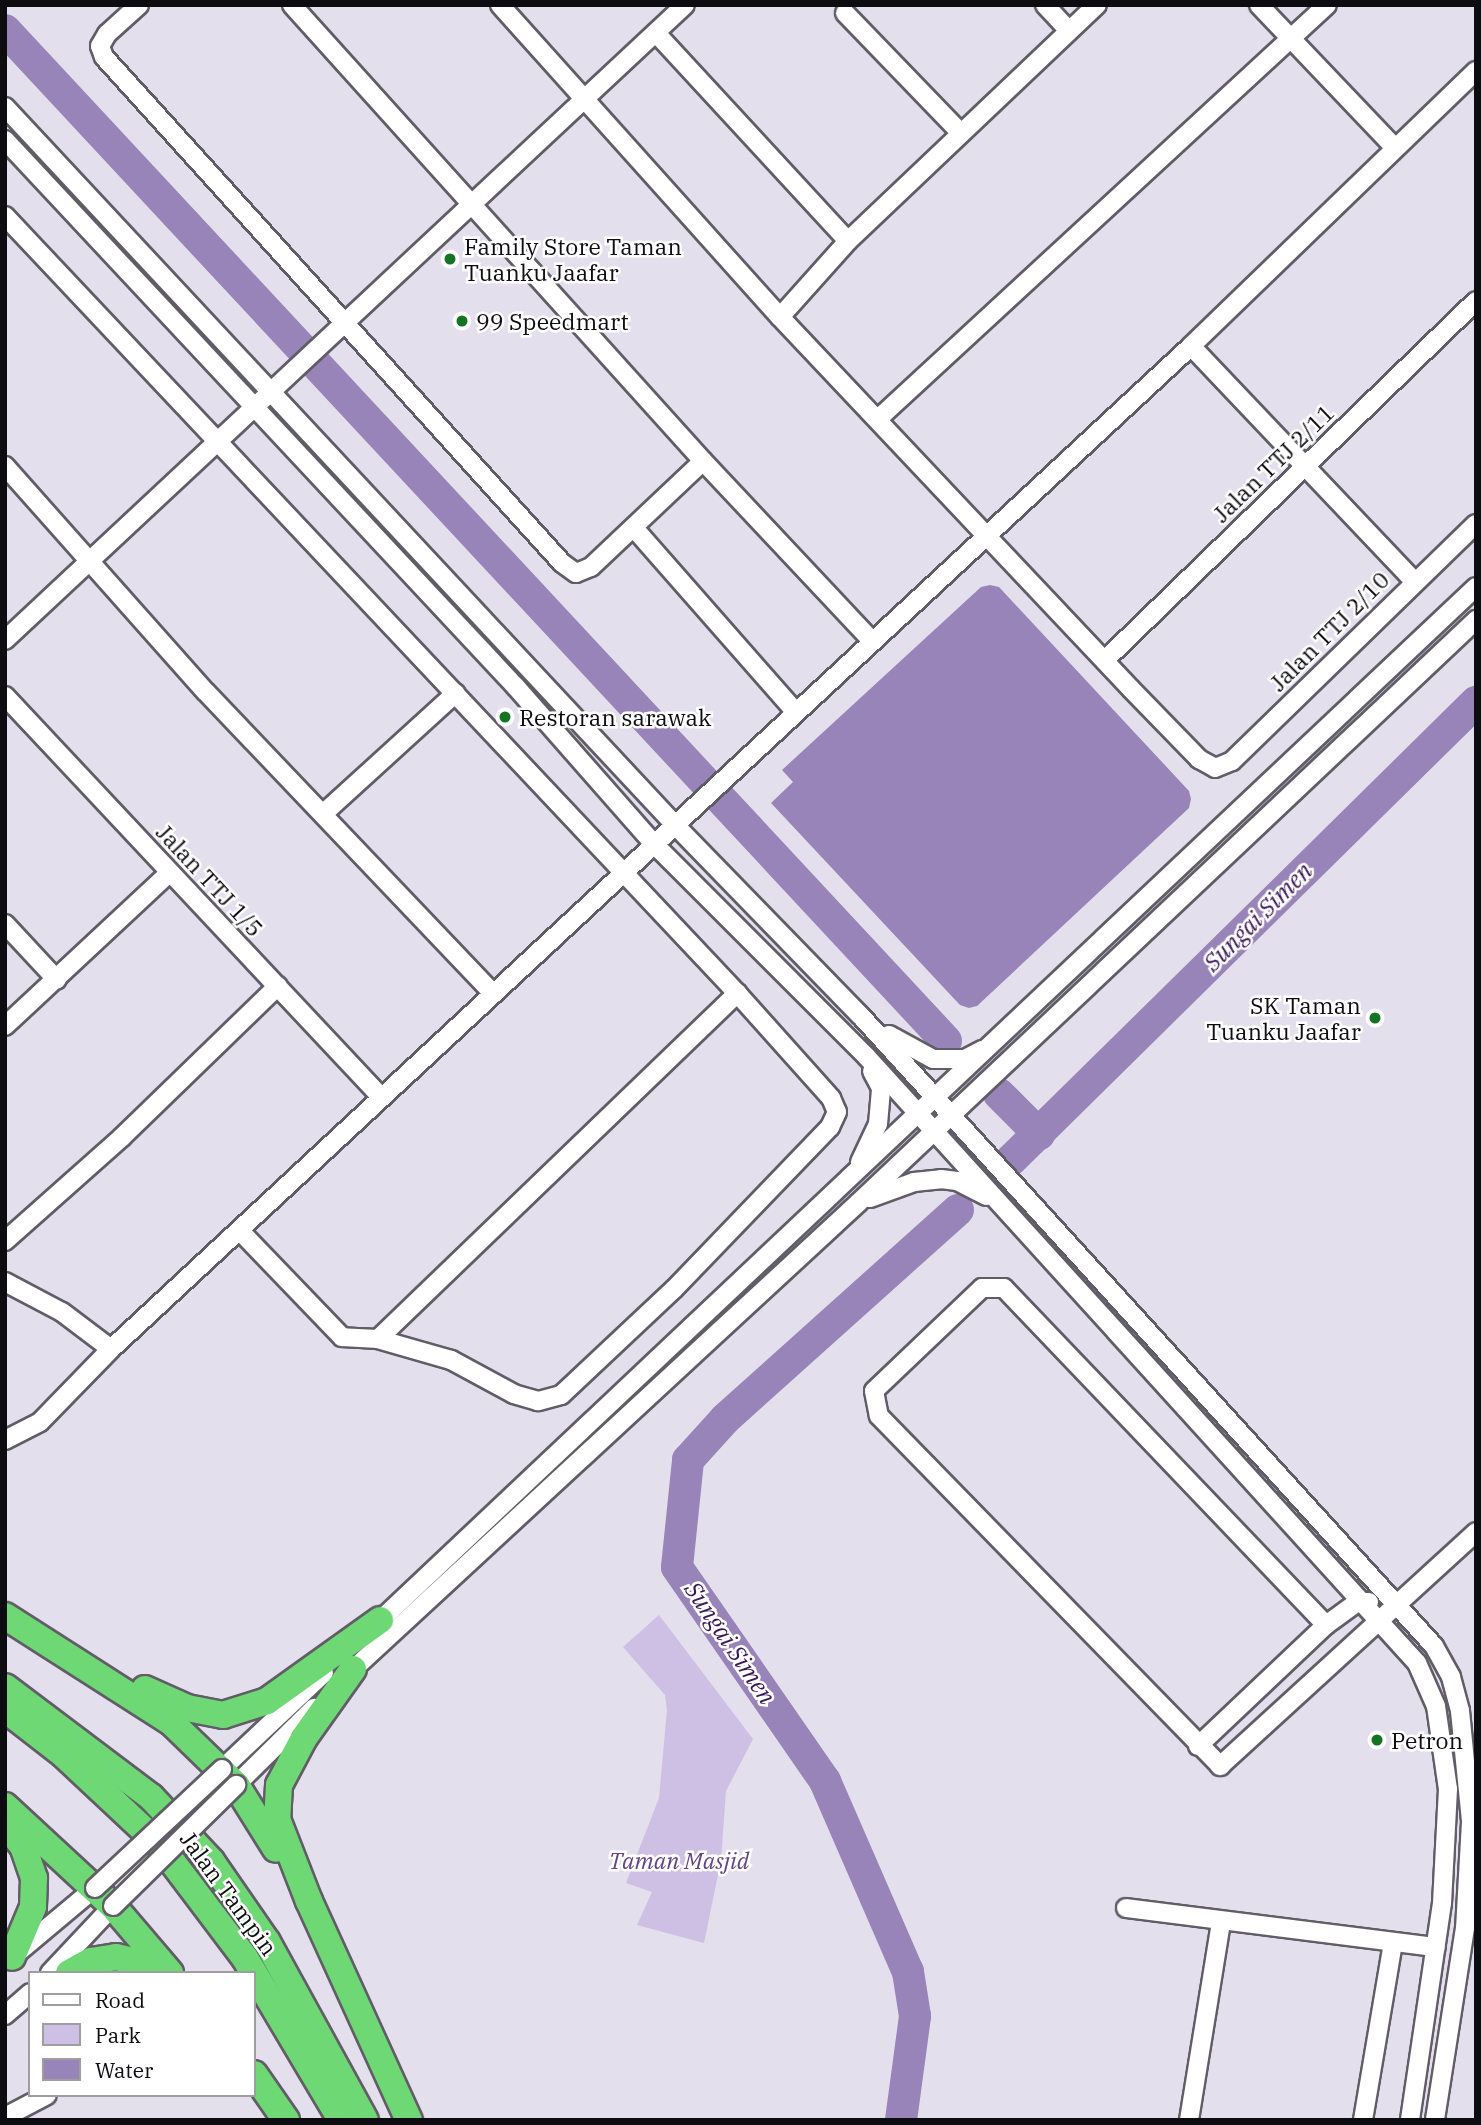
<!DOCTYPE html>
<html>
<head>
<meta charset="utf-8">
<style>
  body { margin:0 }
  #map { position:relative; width:1481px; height:2125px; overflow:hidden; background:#e4dfec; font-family:"IBM Plex Serif",serif }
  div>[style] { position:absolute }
  .green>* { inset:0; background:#cebfe5 }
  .water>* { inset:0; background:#9884b8 }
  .river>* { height:32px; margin:-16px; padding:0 16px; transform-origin:16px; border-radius:16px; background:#9884b8 }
  .roads { filter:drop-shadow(2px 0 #615d67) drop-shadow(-2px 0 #615d67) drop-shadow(0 2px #615d67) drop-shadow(0 -2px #615d67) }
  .minor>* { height:18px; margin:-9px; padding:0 9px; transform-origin:9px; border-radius:9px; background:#fff }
  .highway>* { height:26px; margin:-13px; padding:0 13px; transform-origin:13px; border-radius:13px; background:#6dd874 }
  .bridges { filter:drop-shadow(2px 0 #615d67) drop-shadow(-2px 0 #615d67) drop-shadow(0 2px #615d67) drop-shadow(0 -2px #615d67) }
  .minor-bridge>* { height:18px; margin:-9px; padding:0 9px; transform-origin:9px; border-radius:9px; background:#fff }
  .dots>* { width:19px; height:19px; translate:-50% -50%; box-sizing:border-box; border:4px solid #fff; border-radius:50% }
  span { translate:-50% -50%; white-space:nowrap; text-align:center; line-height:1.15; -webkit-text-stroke:5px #fff; paint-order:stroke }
  .poi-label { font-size:23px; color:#0d0c10 }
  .left { translate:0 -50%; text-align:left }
  .right { translate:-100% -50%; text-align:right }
  .street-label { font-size:23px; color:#0d0c10 }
  .park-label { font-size:23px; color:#624487; font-style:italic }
  .water-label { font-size:24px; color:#381959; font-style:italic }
  .frame { position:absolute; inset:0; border:7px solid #0d0c10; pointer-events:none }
  .legend { position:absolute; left:28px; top:1971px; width:228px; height:126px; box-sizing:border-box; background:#fff; border:2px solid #9e9e9f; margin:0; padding:9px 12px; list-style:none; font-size:21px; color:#0d0c10 }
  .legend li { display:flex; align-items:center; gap:14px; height:35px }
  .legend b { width:35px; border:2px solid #9e9e9f }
</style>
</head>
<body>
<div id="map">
  <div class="green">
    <div style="clip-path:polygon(659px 1615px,753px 1739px,726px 1791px,721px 1860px,704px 1943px,637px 1925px,652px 1892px,626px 1883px,659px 1798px,667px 1710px,665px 1695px,623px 1647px)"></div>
  </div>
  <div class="water">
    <div style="clip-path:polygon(990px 585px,999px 587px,1189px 791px,1191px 799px,1189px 808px,977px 1006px,969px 1008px,960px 1005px,771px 803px,793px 782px,782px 770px,981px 587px)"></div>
  </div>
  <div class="river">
    <div style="left:5px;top:30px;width:1381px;rotate:47.05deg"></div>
    <div style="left:999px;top:1094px;width:57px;rotate:45deg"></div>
    <div style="left:1011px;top:1160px;width:653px;rotate:-44.57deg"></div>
    <div style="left:901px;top:2120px;width:105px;rotate:-82.3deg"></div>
    <div style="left:915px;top:2016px;width:45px;rotate:-99deg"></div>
    <div style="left:908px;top:1972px;width:208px;rotate:-113.5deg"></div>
    <div style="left:825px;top:1781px;width:260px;rotate:-124.7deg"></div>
    <div style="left:677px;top:1567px;width:108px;rotate:-84.1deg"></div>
    <div style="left:688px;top:1460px;width:55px;rotate:-47.9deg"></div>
    <div style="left:725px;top:1419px;width:313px;rotate:-41.9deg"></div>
  </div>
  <div class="roads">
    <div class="minor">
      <div style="left:139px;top:5px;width:43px;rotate:137.8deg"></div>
      <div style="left:107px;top:34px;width:14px;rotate:120deg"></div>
      <div style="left:100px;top:46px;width:12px;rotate:70deg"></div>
      <div style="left:104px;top:57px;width:682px;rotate:47.85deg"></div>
      <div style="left:562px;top:563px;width:17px;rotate:36deg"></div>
      <div style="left:576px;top:573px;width:16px;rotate:-22deg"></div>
      <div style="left:591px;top:567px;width:154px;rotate:-43.4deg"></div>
      <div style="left:292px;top:5px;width:614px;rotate:47.97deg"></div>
      <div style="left:703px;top:461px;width:244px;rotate:46.8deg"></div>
      <div style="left:500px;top:5px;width:419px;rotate:48.1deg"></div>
      <div style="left:780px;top:317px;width:511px;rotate:46.66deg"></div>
      <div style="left:1131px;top:689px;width:98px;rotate:45.8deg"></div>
      <div style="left:1199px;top:759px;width:18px;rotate:29deg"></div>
      <div style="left:1215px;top:768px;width:18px;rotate:-22deg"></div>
      <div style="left:1232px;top:761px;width:340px;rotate:-44.2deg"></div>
      <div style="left:1045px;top:5px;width:35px;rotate:47deg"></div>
      <div style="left:1259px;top:5px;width:197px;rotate:46.4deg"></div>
      <div style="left:845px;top:13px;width:165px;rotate:46deg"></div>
      <div style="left:656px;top:33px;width:283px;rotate:47.3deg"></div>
      <div style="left:5px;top:107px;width:981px;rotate:46.98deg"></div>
      <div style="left:674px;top:824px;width:267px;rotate:45.8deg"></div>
      <div style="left:860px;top:1015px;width:853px;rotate:47.71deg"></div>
      <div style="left:1434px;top:1646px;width:35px;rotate:61deg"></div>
      <div style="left:1451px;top:1677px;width:35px;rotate:75deg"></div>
      <div style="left:1460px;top:1711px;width:112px;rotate:84.3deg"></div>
      <div style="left:1471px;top:1822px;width:106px;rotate:93.2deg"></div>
      <div style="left:1465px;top:1928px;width:194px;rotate:98.9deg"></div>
      <div style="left:5px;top:140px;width:749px;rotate:46.95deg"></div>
      <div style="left:516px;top:687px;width:209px;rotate:48.7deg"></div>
      <div style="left:654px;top:844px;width:300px;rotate:45deg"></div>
      <div style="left:866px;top:1056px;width:820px;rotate:47.77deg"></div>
      <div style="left:1417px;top:1663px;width:47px;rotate:66.2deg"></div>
      <div style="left:1436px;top:1706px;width:84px;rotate:81.8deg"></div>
      <div style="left:1448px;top:1789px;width:114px;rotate:93deg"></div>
      <div style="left:1442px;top:1903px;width:219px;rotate:98.4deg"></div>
      <div style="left:5px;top:216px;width:1067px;rotate:46.71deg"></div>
      <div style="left:737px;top:993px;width:141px;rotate:48.2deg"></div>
      <div style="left:831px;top:1098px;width:15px;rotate:67deg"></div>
      <div style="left:837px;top:1112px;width:17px;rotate:115deg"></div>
      <div style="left:830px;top:1127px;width:225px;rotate:133.9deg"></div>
      <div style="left:674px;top:1289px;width:155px;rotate:136.8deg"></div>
      <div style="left:561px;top:1395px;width:24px;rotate:165deg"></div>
      <div style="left:538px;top:1401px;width:25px;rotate:-164deg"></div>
      <div style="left:514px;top:1394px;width:72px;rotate:-151.6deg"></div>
      <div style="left:451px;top:1360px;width:76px;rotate:-164deg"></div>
      <div style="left:378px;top:1339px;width:36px;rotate:-177deg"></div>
      <div style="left:342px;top:1337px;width:147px;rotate:-133.9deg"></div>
      <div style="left:780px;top:317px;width:102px;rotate:-48.2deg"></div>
      <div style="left:848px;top:241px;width:343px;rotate:-43.5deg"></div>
      <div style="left:1191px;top:346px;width:324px;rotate:46.5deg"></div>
      <div style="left:879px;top:418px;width:609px;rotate:-42.67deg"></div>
      <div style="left:5px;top:466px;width:302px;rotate:48.4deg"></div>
      <div style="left:206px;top:692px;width:417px;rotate:46.4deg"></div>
      <div style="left:634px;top:528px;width:244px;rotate:48.7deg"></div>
      <div style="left:5px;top:640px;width:930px;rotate:-43.04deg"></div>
      <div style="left:1105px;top:660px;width:516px;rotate:-44.06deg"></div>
      <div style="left:5px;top:696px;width:550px;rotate:46.84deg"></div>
      <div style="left:324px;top:813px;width:178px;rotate:-42.3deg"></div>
      <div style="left:5px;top:924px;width:76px;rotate:47.1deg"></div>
      <div style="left:5px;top:1026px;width:224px;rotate:-43deg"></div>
      <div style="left:889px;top:1035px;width:50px;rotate:28.6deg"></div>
      <div style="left:933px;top:1059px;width:32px"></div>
      <div style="left:965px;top:1059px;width:19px;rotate:-28deg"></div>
      <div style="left:860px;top:1162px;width:42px;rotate:-64.7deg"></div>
      <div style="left:878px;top:1124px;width:36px;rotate:-85deg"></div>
      <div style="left:881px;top:1088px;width:19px;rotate:-118deg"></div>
      <div style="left:870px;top:1198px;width:47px;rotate:-20deg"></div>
      <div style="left:914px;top:1182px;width:27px;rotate:-6deg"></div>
      <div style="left:941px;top:1179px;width:16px;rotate:7deg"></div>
      <div style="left:957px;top:1181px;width:33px;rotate:27deg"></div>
      <div style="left:5px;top:1241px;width:157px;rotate:-41.6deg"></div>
      <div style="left:122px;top:1137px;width:217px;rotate:-44.1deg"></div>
      <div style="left:5px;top:1282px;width:64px;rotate:27.8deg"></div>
      <div style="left:62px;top:1312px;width:61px;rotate:37.1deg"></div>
      <div style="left:378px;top:1339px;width:499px;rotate:-43.9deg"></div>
      <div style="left:5px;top:1440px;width:39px;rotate:-27deg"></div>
      <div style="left:40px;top:1422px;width:102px;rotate:-45.8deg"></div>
      <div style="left:111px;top:1349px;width:1474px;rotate:-42.88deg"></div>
      <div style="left:1191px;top:346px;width:396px;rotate:-44deg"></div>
      <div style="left:1326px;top:1625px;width:466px;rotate:-133.7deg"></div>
      <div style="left:1004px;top:1288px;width:22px;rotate:180deg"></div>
      <div style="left:982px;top:1288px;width:149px;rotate:136.4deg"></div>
      <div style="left:874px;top:1391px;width:25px;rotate:79deg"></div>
      <div style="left:879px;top:1416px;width:489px;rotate:45.7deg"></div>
      <div style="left:1220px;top:1766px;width:347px;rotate:-42.4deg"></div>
      <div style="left:372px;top:1628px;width:1517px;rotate:-43.32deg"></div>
      <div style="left:346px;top:1676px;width:697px;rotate:-42.73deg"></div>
      <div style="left:858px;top:1203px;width:850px;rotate:-43.33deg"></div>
      <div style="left:1198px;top:1746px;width:176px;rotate:-43.4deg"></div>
      <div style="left:1326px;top:1625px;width:39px;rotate:-36deg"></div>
      <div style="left:1358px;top:1602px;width:11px"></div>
      <div style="left:222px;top:1769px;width:140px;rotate:-43.3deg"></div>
      <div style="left:236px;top:1785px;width:110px;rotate:-44.6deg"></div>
      <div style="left:1126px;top:1908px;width:312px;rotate:7.2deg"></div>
      <div style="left:16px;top:1954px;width:103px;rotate:-39.9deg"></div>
      <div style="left:50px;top:1973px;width:92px;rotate:-46.8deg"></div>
      <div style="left:5px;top:2015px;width:33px;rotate:-41deg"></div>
      <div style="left:5px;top:2117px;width:47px;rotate:-27.6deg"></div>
      <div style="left:1189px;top:2120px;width:201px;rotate:-80.8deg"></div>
      <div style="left:1363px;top:2120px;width:180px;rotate:-80.4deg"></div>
    </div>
    <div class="highway">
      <div style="left:5px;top:1616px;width:197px;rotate:32.6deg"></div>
      <div style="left:171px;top:1722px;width:91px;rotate:44.1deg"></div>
      <div style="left:236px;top:1785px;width:75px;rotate:58deg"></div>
      <div style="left:353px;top:1669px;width:85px;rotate:125.4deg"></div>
      <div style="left:304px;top:1738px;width:53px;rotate:118deg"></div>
      <div style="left:279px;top:1785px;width:34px;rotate:93deg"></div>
      <div style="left:277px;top:1819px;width:88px;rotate:68.7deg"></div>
      <div style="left:309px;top:1901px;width:241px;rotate:65.5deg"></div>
      <div style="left:5px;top:1687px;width:183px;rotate:37deg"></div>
      <div style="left:151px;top:1797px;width:88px;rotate:46.8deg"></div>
      <div style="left:211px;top:1861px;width:98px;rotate:55.3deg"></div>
      <div style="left:267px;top:1942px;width:203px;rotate:61.2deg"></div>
      <div style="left:145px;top:1689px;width:46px;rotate:24.3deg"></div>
      <div style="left:187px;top:1708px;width:37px;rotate:11deg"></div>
      <div style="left:223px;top:1715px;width:46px;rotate:-17.7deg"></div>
      <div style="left:267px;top:1701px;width:139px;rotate:-35.6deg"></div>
      <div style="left:5px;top:1709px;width:75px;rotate:37.9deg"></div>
      <div style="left:64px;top:1755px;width:129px;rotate:43.1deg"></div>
      <div style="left:158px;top:1843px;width:144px;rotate:52.9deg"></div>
      <div style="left:245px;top:1958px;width:188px;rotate:59.3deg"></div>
      <div style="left:5px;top:1806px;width:147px;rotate:42.8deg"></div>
      <div style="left:113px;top:1906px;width:88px;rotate:49.6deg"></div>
      <div style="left:5px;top:1824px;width:28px;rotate:51deg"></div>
      <div style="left:23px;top:1846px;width:34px;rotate:71deg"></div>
      <div style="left:34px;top:1878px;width:29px;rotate:92deg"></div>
      <div style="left:33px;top:1907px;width:54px;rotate:112.8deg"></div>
      <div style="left:69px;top:1973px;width:25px;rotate:-29deg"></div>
      <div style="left:91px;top:1961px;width:25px;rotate:-9deg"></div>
      <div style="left:116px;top:1957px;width:27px;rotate:13deg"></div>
      <div style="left:142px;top:1963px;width:20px;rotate:30deg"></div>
      <div style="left:254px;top:2074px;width:56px;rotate:55.2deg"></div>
    </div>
  </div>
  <div class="bridges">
    <div class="minor-bridge">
      <div style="left:95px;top:1888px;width:174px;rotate:-43.1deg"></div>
      <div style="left:113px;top:1906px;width:173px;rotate:-44.5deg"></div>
    </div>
  </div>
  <div class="dots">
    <div style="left:450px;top:259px;background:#147423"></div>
    <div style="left:462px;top:321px;background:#147423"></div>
    <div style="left:505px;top:717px;background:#147423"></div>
    <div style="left:1375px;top:1018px;background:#147423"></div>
    <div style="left:1377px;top:1740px;background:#147423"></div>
  </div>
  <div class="poi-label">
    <span class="left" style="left:464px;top:259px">Family Store Taman<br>Tuanku Jaafar</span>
    <span class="left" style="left:476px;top:321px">99 Speedmart</span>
    <span class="left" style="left:519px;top:717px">Restoran sarawak</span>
    <span class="right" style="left:1361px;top:1018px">SK Taman<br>Tuanku Jaafar</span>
    <span class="left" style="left:1391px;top:1740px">Petron</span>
  </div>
  <div class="street-label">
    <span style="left:1273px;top:463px;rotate:-44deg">Jalan TTJ 2/11</span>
    <span style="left:1329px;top:631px;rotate:-45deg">Jalan TTJ 2/10</span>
    <span style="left:210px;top:880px;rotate:47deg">Jalan TTJ 1/5</span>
    <span style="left:229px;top:1893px;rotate:54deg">Jalan Tampin</span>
  </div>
  <div class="park-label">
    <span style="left:679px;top:1860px">Taman Masjid</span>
  </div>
  <div class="water-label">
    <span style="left:1258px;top:917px;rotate:-45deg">Sungai Simen</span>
    <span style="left:730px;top:1643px;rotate:56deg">Sungai Simen</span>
  </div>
  <div class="frame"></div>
  <ul class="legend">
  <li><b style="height:9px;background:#fff"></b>Road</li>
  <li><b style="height:19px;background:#cebfe5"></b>Park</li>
  <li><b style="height:19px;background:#9884b8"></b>Water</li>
  </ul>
</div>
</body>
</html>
